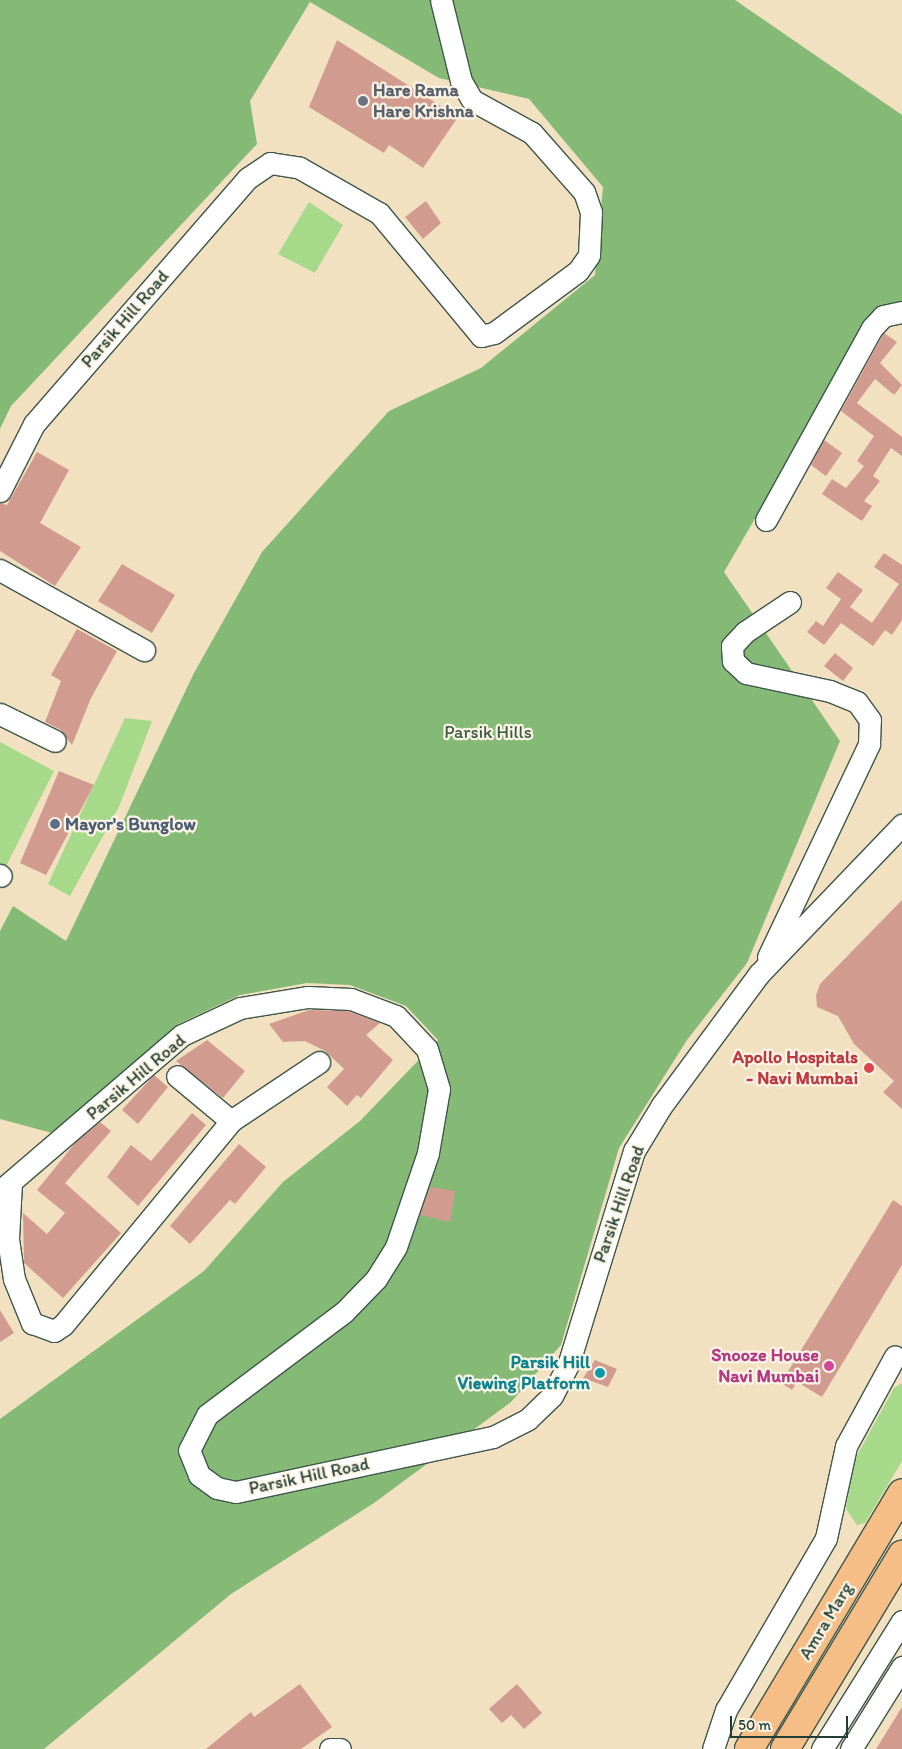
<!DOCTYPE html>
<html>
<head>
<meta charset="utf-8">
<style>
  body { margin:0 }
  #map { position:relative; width:902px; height:1749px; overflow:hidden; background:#f1e1c1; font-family:Itim,sans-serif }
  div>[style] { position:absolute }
  .green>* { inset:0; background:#a6da8a }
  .forest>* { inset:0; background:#84ba76 }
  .building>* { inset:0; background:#d29b8f }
  .roads { filter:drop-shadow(1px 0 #3e5649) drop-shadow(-1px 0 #3e5649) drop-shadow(0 1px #3e5649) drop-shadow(0 -1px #3e5649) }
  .minor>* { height:21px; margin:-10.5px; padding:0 10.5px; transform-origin:10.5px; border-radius:10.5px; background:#fff }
  .highway>* { height:28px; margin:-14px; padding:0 14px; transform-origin:14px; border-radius:14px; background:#f6be87 }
  .dots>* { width:14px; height:14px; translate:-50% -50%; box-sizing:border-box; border:2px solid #fcf5e5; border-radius:50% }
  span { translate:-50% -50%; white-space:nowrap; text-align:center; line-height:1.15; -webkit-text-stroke:4.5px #fcf5e5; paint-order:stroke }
  .worship-label { font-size:18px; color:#5b616d; font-weight:700 }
  .left { translate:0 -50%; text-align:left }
  .street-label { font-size:18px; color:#1f3d34 }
  .park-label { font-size:18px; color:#3a5c45 }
  .service-label { font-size:18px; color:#4e5e75; font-weight:700 }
  .health-label { font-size:18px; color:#be3a42; font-weight:700 }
  .right { translate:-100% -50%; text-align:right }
  .hotel-label { font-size:18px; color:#b23c85; font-weight:700 }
  .culture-label { font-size:18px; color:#0d838f; font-weight:700 }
  .scale { position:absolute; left:730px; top:1716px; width:118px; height:22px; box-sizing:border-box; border:2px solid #1f3d34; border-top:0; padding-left:6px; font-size:15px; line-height:18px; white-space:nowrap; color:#1f3d34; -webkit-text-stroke:4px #fcf5e5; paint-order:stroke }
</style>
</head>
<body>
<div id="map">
  <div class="green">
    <div style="clip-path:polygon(309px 202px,343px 225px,315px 273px,278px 254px)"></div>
    <div style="clip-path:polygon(125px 718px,152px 721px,119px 807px,70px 896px,48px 884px)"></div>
    <div style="clip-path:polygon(0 742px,54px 771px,1px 876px,0 875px)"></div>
    <div style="clip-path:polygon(902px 1383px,902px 1461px,865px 1523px,857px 1525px,846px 1509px,854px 1461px,894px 1388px)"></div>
  </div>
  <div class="forest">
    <div style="clip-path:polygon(0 0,735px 0,902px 115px,902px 308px,877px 308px,724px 572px,840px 741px,747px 963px,687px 1040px,619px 1148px,561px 1345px,511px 1402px,374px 1503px,231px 1594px,44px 1749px,0 1749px,0 1419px,204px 1271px,283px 1182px,360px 1121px,438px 1040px,406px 1006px,350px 985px,307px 983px,240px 995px,178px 1024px,56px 1134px,0 1119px,0 931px,13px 906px,66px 941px,194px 673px,262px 552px,389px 411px,481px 368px,595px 275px,603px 187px,529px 99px,439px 78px,310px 2px,250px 101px,257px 144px,11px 406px,0 429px)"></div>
  </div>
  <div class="building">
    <div style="clip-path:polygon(337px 40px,458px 117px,423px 168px,389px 145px,384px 153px,309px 107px)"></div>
    <div style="clip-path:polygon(426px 201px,441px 223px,423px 239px,405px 217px)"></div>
    <div style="clip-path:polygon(884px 333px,897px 342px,880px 363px,902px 385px,894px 395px,875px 379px,857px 403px,902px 437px,902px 456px,891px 448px,873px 476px,880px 481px,864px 501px,872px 506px,862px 521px,822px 494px,832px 479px,846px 488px,864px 466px,857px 461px,874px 436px,841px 411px)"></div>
    <div style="clip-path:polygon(824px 440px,842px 453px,826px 476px,811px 465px)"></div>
    <div style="clip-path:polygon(37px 452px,69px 470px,40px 523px,81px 547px,55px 586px,0 551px,0 503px,7px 505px)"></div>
    <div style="clip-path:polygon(884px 553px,902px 565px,902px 620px,892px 635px,885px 630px,873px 646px,841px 623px,824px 645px,807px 632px,816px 621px,823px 626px,841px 599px,826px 588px,838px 572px,863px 590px,850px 607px,872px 623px,899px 584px,874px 567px)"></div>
    <div style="clip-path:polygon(122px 564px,175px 595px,152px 633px,98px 601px)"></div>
    <div style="clip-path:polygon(77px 629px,117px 651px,91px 698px,72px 745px,61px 730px,45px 722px,61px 681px,51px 675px)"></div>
    <div style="clip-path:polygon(835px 653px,853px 668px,843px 681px,824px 666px)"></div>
    <div style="clip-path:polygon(59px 771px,94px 785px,46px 875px,20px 863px)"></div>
    <div style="clip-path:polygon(902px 900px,902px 1109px,883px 1092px,894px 1081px,854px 1044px,838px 1016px,817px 1007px,816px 995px,820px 984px)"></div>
    <div style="clip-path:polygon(309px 1010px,348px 1011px,380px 1023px,366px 1035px,393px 1060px,361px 1098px,357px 1095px,347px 1106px,327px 1087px,344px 1069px,325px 1051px,305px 1041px,283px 1042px,269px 1024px)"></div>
    <div style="clip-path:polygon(207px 1040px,245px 1071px,223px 1098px,176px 1061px)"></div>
    <div style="clip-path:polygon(154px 1075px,168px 1087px,138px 1124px,122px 1110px)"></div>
    <div style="clip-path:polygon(192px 1113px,206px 1125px,138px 1206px,107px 1177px,131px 1145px,151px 1161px)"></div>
    <div style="clip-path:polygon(100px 1122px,111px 1131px,65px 1183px,121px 1233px,63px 1298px,24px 1263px,23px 1213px,47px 1234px,65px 1213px,37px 1190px,76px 1142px)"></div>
    <div style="clip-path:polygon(239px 1144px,266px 1167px,235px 1204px,230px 1200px,190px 1244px,170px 1226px)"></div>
    <div style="clip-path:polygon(430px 1187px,455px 1191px,450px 1222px,420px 1215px)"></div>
    <div style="clip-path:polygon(893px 1200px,902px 1206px,902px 1265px,822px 1397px,797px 1382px,792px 1390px,781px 1383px)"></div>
    <div style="clip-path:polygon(0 1310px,14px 1333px,0 1342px)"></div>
    <div style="clip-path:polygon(595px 1360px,617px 1369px,608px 1387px,583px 1378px)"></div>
    <div style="clip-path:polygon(300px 1684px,332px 1727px,301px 1749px,206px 1749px,251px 1712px,254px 1717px)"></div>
    <div style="clip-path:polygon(517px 1684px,542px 1713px,524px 1729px,511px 1715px,502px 1723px,489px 1709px)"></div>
    <div style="clip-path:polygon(902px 1707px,902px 1749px,876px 1749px)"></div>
  </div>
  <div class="roads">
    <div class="minor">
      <div style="left:0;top:491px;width:75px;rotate:-63.1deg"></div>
      <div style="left:34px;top:424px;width:326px;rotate:-49deg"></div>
      <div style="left:248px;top:178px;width:27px;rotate:-34deg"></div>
      <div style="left:270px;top:163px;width:30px;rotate:9deg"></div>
      <div style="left:300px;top:168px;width:91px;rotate:29.7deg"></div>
      <div style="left:379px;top:213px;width:160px;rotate:50.3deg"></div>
      <div style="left:481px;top:336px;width:13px;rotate:-13deg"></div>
      <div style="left:494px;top:333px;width:104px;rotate:-36.4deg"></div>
      <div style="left:578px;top:271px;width:19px;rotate:-55deg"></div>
      <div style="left:589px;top:255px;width:43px;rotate:-87.3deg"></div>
      <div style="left:591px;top:212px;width:21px;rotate:-109deg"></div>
      <div style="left:584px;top:192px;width:79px;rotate:-131.4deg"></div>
      <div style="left:532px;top:133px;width:68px;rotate:-151.2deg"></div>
      <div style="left:472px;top:100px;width:22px;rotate:-120deg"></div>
      <div style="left:461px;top:81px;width:83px;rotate:-103.9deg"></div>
      <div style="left:766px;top:520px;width:219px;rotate:-61.1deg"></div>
      <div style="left:872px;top:328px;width:16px;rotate:-47deg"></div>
      <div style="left:883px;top:316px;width:19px;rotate:-12deg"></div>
      <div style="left:0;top:570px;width:165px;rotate:29.1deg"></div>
      <div style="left:0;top:714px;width:61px;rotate:26.1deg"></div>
      <div style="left:0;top:875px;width:1px;rotate:45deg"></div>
      <div style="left:768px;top:957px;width:236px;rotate:-64.6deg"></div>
      <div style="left:869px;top:744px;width:24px;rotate:-88deg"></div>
      <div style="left:870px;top:720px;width:22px;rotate:-126deg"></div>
      <div style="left:857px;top:702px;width:29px;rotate:-158deg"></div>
      <div style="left:830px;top:691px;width:86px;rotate:-167.9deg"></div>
      <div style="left:746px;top:673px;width:18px;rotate:-137deg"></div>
      <div style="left:733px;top:661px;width:15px;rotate:-94deg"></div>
      <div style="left:732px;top:646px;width:19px;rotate:-47deg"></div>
      <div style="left:745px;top:632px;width:54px;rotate:-33.7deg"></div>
      <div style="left:231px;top:1121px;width:106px;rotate:-33.8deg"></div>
      <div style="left:11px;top:1183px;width:56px;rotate:93.1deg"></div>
      <div style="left:8px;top:1239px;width:40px;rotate:81.5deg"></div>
      <div style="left:14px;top:1279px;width:48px;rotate:67.8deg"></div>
      <div style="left:32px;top:1323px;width:23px;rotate:20deg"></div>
      <div style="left:54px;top:1331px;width:11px;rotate:-34deg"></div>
      <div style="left:63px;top:1325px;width:264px;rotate:-50.5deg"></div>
      <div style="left:231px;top:1121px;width:70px;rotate:-140.2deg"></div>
      <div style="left:0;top:1191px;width:240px;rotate:-40.6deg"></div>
      <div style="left:182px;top:1035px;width:64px;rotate:-25deg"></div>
      <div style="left:240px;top:1008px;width:69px;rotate:-9.2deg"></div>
      <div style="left:308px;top:997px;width:43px;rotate:2.7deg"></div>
      <div style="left:351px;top:999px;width:48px;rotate:20.7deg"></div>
      <div style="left:396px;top:1016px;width:45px;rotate:46.8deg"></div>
      <div style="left:427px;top:1049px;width:42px;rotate:73.3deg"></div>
      <div style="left:439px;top:1089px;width:65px;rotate:99.8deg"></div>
      <div style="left:428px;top:1153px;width:99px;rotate:108.8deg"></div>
      <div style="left:396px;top:1247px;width:38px;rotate:122deg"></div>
      <div style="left:376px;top:1279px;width:46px;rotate:134.1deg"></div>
      <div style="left:344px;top:1312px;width:171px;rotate:143.1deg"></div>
      <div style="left:207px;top:1415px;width:39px;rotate:117deg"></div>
      <div style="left:189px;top:1450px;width:27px;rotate:68deg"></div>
      <div style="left:199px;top:1475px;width:22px;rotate:36deg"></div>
      <div style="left:217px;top:1488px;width:19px;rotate:12deg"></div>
      <div style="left:236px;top:1492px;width:263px;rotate:-12.1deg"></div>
      <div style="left:493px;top:1437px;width:39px;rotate:-27deg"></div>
      <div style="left:528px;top:1419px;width:33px;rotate:-44deg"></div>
      <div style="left:552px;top:1396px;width:38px;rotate:-63deg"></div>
      <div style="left:569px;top:1362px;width:221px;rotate:-72.9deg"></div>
      <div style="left:634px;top:1151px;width:54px;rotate:-58.7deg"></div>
      <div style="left:662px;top:1105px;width:163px;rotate:-53.5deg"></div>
      <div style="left:759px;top:974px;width:207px;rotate:-46.2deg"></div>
      <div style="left:330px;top:1749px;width:10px"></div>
      <div style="left:713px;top:1749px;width:41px;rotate:-71.6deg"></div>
      <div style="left:726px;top:1710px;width:199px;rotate:-59.8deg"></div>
      <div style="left:826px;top:1538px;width:94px;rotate:-77.7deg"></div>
      <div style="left:846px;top:1446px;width:102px;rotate:-61.4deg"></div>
      <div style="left:822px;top:1749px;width:151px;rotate:-58deg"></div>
      <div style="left:851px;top:1749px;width:97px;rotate:-58.1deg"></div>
    </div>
    <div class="highway">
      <div style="left:749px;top:1749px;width:298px;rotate:-59.1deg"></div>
      <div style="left:785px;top:1749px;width:227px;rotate:-58.9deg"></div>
    </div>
  </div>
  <div class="dots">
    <div style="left:363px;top:101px;background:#6b7280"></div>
    <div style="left:55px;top:824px;background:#5c6f8a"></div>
    <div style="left:869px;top:1068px;background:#e0444e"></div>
    <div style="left:829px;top:1366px;background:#d1479c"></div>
    <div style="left:600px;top:1373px;background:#0f9aa8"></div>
  </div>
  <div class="worship-label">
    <span class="left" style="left:373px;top:101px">Hare Rama<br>Hare Krishna</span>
  </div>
  <div class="street-label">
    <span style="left:125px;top:319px;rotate:-49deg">Parsik Hill Road</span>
    <span style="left:136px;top:1077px;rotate:-40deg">Parsik Hill Road</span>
    <span style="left:619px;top:1204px;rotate:-71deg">Parsik Hill Road</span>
    <span style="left:309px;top:1476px;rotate:-12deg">Parsik Hill Road</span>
    <span style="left:826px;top:1621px;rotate:-59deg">Amra Marg</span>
  </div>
  <div class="park-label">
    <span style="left:488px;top:732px">Parsik Hills</span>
  </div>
  <div class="service-label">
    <span class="left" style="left:65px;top:824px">Mayor's Bunglow</span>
  </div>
  <div class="health-label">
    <span class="right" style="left:858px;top:1068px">Apollo Hospitals<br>- Navi Mumbai</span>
  </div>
  <div class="hotel-label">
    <span class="right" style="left:819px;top:1366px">Snooze House<br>Navi Mumbai</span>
  </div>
  <div class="culture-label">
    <span class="right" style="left:590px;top:1373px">Parsik Hill<br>Viewing Platform</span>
  </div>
  <div class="scale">50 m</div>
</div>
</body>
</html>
